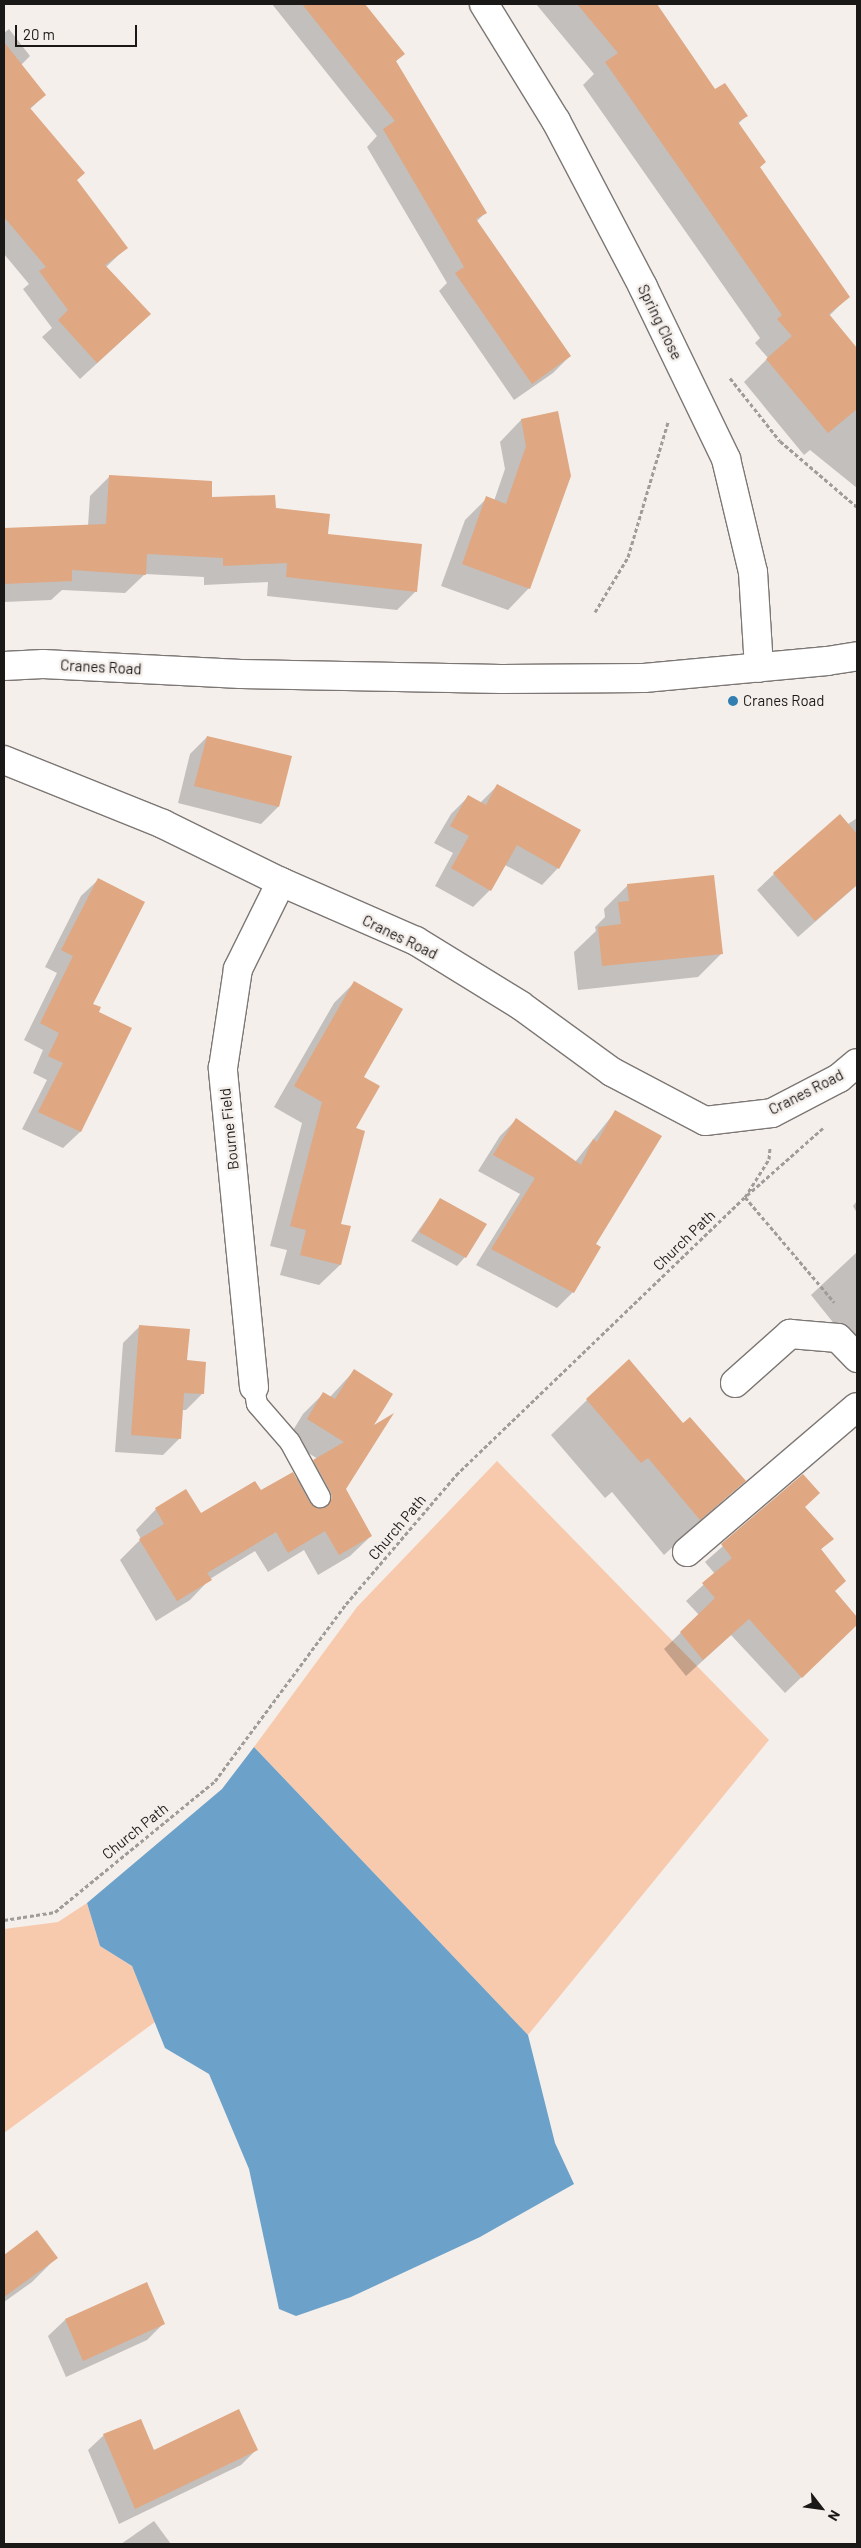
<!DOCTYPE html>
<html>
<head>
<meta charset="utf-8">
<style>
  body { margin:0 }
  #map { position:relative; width:861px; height:2548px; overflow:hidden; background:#f4efeb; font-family:Barlow,sans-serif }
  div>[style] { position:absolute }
  .green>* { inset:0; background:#f7caad }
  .water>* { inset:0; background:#6ca1ca }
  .shadow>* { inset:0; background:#0003 }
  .building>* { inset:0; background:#dfa782 }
  .path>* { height:3px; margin-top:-1.5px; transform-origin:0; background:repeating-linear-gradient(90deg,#a09c99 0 4px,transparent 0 6.5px) }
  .roads { filter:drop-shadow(1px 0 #7c7774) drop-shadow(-1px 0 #7c7774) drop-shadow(0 1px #7c7774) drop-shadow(0 -1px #7c7774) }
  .lane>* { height:20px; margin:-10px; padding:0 10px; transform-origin:10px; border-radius:10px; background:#fff }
  .street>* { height:28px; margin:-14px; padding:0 14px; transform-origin:14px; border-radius:14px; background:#fff }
  .dots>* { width:14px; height:14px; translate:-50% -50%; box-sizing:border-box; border:2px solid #f4efeb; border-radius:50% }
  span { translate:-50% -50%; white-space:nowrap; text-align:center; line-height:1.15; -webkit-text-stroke:5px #f4efeb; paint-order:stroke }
  .street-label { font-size:15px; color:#1b1918 }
  .poi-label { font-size:15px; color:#1b1918 }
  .left { translate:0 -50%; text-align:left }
  .frame { position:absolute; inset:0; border:5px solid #1b1918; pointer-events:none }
  .north { position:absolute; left:796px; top:2483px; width:50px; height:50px; -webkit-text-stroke:4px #f4efeb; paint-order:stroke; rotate:120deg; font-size:14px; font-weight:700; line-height:20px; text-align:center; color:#1b1918 }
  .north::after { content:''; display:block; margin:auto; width:18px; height:22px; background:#1b1918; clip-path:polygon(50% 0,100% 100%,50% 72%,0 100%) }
  .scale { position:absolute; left:15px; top:25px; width:122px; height:22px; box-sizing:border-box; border:2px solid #1b1918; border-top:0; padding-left:6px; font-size:15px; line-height:18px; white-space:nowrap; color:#1b1918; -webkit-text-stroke:4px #f4efeb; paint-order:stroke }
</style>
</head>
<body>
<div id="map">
  <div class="green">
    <div style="clip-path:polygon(497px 1461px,769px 1740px,528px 2035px,254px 1747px,357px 1607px)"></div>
    <div style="clip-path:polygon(87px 1903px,100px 1946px,132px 1966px,155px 2022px,4px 2133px,4px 1929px,58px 1922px)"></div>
  </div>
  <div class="water">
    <div style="clip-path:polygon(254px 1747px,528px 2035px,555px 2143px,574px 2184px,480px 2237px,351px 2297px,296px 2316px,279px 2309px,249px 2169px,209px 2074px,165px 2048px,132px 1966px,100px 1946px,87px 1903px,222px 1789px)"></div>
  </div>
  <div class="shadow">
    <div style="clip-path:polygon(272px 4px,363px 4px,403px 54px,395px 62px,485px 213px,476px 222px,570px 356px,553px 373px,514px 400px,439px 291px,447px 283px,367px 147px,377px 136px)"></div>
    <div style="clip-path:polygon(536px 4px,655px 4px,715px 91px,746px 116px,738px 124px,765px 162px,759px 168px,848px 297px,829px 316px,857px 350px,857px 488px,810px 450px,804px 455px,744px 382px,768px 358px,755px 343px,760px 338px,583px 85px,594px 74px)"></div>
    <div style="clip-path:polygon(9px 29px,30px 56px,21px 65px,45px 95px,30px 109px,76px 180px,126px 248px,106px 267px,132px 331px,80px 379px,42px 337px,52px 328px,23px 289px,29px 284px,4px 254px,4px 33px)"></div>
    <div style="clip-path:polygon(557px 412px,529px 588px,508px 610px,441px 586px,465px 520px,487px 498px,494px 501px,505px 469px,500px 442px,521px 420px)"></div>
    <div style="clip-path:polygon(109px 477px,274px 509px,327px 535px,416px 591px,397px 610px,267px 596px,268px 582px,204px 585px,204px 577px,145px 574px,125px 593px,62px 590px,51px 600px,4px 602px,4px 529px,88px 526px,90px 496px)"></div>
    <div style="clip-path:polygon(207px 737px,290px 757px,278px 807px,261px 824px,178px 803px,190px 754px)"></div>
    <div style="clip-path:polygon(497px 786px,558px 868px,542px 885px,505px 865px,490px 890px,473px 907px,435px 886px,453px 853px,434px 843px,451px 814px,468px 797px,480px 803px)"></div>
    <div style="clip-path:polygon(857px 818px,857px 885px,798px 937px,757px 890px,774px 874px)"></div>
    <div style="clip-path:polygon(98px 880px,92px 1004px,98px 1012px,130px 1028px,80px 1132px,63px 1148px,22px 1129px,47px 1080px,33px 1073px,43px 1050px,24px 1040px,57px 973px,45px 967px,81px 896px)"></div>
    <div style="clip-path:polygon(628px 885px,721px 954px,698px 977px,578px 990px,574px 952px,596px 931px,595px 927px,605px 917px,604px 909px)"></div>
    <div style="clip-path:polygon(355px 982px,363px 1077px,340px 1225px,340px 1265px,319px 1285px,280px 1275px,287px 1250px,270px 1246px,302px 1123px,274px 1107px,334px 1003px)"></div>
    <div style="clip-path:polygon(615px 1112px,595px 1244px,573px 1292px,557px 1308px,476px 1265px,520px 1194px,478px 1171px,500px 1136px,516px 1120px,575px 1162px)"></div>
    <div style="clip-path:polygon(440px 1200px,465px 1257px,457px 1266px,411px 1241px)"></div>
    <div style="clip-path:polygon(857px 1201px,857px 1213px,853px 1206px)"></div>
    <div style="clip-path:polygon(857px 1252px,857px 1341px,852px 1346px,811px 1295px)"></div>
    <div style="clip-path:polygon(140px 1326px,186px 1361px,203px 1393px,186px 1410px,182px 1410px,180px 1438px,163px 1455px,115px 1452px,123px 1343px)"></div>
    <div style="clip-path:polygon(354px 1371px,370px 1429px,345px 1489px,371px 1536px,350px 1556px,318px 1575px,304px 1550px,268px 1572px,255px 1551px,210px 1579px,190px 1600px,156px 1621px,120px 1560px,141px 1539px,136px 1530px,156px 1509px,200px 1515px,296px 1479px,318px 1459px,287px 1440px,303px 1414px,324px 1393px,330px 1397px)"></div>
    <div style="clip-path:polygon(587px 1400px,683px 1425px,744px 1481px,664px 1555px,612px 1492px,605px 1498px,551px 1435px)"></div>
    <div style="clip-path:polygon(803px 1475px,804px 1507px,832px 1539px,820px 1550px,834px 1592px,857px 1619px,857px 1624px,785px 1693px,731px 1635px,686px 1676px,664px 1649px,699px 1615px,686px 1601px,715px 1574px,705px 1562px)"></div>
    <div style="clip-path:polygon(37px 2232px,56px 2258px,32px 2282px,4px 2302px,4px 2257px)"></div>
    <div style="clip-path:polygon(146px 2284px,164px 2323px,147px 2340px,66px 2377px,48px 2336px,65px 2320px)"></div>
    <div style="clip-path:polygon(104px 2435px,153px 2451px,257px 2449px,241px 2465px,119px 2524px,88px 2450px)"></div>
    <div style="clip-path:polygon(154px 2521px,171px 2544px,121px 2544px)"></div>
  </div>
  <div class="building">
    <div style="clip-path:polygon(302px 4px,365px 4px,405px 54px,396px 61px,487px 213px,476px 219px,571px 356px,532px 384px,455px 273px,464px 267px,383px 129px,395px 121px)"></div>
    <div style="clip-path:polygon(577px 4px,657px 4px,715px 89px,725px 83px,748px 116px,738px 122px,766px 162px,760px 167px,850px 297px,829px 314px,857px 348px,857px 409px,828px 433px,766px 359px,792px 336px,777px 319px,782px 315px,605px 62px,618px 53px)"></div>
    <div style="clip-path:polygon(4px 42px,46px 95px,30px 108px,85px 173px,77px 180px,128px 248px,105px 265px,151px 314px,97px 363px,58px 320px,68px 310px,39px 271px,46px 267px,4px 217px)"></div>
    <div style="clip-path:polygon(558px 411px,571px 476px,530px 589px,462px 564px,486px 496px,506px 504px,526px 446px,521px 419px)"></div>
    <div style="clip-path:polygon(109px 475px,212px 481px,212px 497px,275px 495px,276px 508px,330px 514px,328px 534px,422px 544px,417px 592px,286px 577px,287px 563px,223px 566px,223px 558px,147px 554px,146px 575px,72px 570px,72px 581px,4px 584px,4px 528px,106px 524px)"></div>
    <div style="clip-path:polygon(207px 736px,292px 756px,279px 807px,194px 786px)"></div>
    <div style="clip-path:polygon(497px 784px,581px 830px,559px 869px,517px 845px,491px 891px,451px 868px,469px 836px,450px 826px,468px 795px,486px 805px)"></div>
    <div style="clip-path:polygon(840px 814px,857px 834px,857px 885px,815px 921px,773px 873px)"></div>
    <div style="clip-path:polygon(714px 875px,723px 954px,602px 966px,598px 927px,621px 924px,618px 902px,629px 901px,627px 884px)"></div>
    <div style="clip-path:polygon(98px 878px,145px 902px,93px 1004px,101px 1007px,99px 1012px,132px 1028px,81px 1132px,38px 1112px,63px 1063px,48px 1056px,59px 1033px,40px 1023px,73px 956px,61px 950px)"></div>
    <div style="clip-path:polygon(354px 981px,403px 1009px,364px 1077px,380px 1086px,356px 1128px,365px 1131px,341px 1224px,351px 1226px,341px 1265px,300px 1255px,306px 1230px,290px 1226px,322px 1102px,294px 1086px)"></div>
    <div style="clip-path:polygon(615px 1110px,662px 1136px,596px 1244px,601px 1247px,574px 1293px,491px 1249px,535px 1178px,493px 1155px,516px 1118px,581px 1165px,593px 1139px,597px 1142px)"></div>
    <div style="clip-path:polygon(440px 1198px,487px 1224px,466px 1258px,419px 1232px)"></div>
    <div style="clip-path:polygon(139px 1325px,190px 1329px,187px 1360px,206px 1362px,204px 1394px,184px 1393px,181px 1439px,131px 1435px)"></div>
    <div style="clip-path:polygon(629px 1359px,683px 1423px,690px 1417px,746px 1481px,700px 1520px,648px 1458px,641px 1463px,586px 1399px)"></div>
    <div style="clip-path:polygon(354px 1369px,393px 1394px,374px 1425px,394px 1413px,346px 1489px,372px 1536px,339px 1555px,325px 1531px,288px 1553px,276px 1532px,207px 1573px,212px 1580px,177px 1601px,139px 1539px,164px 1524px,155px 1508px,186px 1489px,201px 1513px,255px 1481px,261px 1490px,293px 1472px,310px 1503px,319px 1509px,326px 1507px,332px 1498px,331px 1492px,313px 1460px,344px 1442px,307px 1419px,323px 1392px,335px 1399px)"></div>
    <div style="clip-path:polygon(803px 1474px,820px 1493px,805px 1507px,834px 1539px,821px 1549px,846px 1581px,835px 1591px,857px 1617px,857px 1625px,802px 1678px,749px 1619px,703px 1660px,680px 1632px,715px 1598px,702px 1583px,732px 1558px,721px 1544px)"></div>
    <div style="clip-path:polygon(37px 2230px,58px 2258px,4px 2297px,4px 2255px)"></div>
    <div style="clip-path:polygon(147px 2282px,165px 2324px,83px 2361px,65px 2319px)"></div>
    <div style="clip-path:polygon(239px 2409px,258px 2450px,135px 2509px,103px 2434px,141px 2419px,154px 2450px)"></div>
  </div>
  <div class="path">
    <div style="left:730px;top:378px;width:80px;rotate:51.6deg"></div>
    <div style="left:780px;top:441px;width:101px;rotate:40.6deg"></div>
    <div style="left:595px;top:612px;width:64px;rotate:-59deg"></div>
    <div style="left:628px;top:557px;width:141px;rotate:-73.5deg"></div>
    <div style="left:823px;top:1128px;width:104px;rotate:138.5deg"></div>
    <div style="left:745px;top:1197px;width:138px;rotate:49.7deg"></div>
    <div style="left:4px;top:1920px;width:52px;rotate:-8.9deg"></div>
    <div style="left:55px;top:1912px;width:207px;rotate:-39.3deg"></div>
    <div style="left:215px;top:1781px;width:220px;rotate:-53.5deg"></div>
    <div style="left:346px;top:1604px;width:170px;rotate:-49.5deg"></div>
    <div style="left:456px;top:1475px;width:401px;rotate:-43.9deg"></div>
    <div style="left:745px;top:1197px;width:45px;rotate:-57.7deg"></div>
    <div style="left:769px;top:1159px;width:11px;rotate:-85deg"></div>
  </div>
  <div class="roads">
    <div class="lane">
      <div style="left:254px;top:1387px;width:17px;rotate:80deg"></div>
      <div style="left:257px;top:1404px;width:50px;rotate:49deg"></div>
      <div style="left:290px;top:1442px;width:63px;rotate:61.4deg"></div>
    </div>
    <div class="street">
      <div style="left:484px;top:4px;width:137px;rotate:58.4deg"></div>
      <div style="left:556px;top:121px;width:187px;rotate:62.3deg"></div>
      <div style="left:643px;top:287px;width:191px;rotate:64.2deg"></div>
      <div style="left:726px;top:459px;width:116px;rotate:76.6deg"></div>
      <div style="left:753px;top:572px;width:96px;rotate:86.4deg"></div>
      <div style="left:4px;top:666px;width:39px;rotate:-3deg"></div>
      <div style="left:43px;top:664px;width:198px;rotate:2.9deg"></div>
      <div style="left:241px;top:674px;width:261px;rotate:1.1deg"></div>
      <div style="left:502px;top:679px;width:142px;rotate:-0.4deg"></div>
      <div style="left:644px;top:678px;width:184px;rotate:-5.3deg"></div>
      <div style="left:827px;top:661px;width:30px;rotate:-9deg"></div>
      <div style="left:4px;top:760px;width:171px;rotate:21.9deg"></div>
      <div style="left:163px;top:824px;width:131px;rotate:26.2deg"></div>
      <div style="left:281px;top:882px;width:147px;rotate:23.6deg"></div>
      <div style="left:416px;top:941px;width:122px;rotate:31.6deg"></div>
      <div style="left:520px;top:1005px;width:114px;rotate:36.1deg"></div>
      <div style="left:612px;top:1072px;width:105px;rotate:27.8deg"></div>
      <div style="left:705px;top:1121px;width:67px;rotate:-6.8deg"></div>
      <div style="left:772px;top:1113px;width:76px;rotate:-27.6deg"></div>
      <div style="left:839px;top:1078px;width:23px;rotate:-40deg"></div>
      <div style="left:735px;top:1383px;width:74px;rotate:-41.7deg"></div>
      <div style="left:790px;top:1334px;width:48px;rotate:4.8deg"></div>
      <div style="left:838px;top:1338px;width:28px;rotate:46deg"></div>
      <div style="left:254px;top:1387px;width:321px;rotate:-95.6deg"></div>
      <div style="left:223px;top:1068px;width:100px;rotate:-81.4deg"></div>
      <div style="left:238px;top:969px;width:97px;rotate:-63.7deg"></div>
      <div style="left:687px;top:1552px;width:223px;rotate:-40.5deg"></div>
    </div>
  </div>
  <div class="dots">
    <div style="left:733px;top:701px;background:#337eb1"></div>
  </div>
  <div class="street-label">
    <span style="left:660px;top:322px;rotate:64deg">Spring Close</span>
    <span style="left:101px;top:667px;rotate:3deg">Cranes Road</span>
    <span style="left:400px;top:937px;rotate:26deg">Cranes Road</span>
    <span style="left:806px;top:1092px;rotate:-27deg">Cranes Road</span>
    <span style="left:229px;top:1129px;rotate:-96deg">Bourne Field</span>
    <span style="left:684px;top:1240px;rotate:-44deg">Church Path</span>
    <span style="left:397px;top:1527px;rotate:-50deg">Church Path</span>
    <span style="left:135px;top:1831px;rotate:-39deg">Church Path</span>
  </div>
  <div class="poi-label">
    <span class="left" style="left:743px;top:701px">Cranes Road</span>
  </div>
  <div class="frame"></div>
  <div class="north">N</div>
  <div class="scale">20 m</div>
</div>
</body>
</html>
